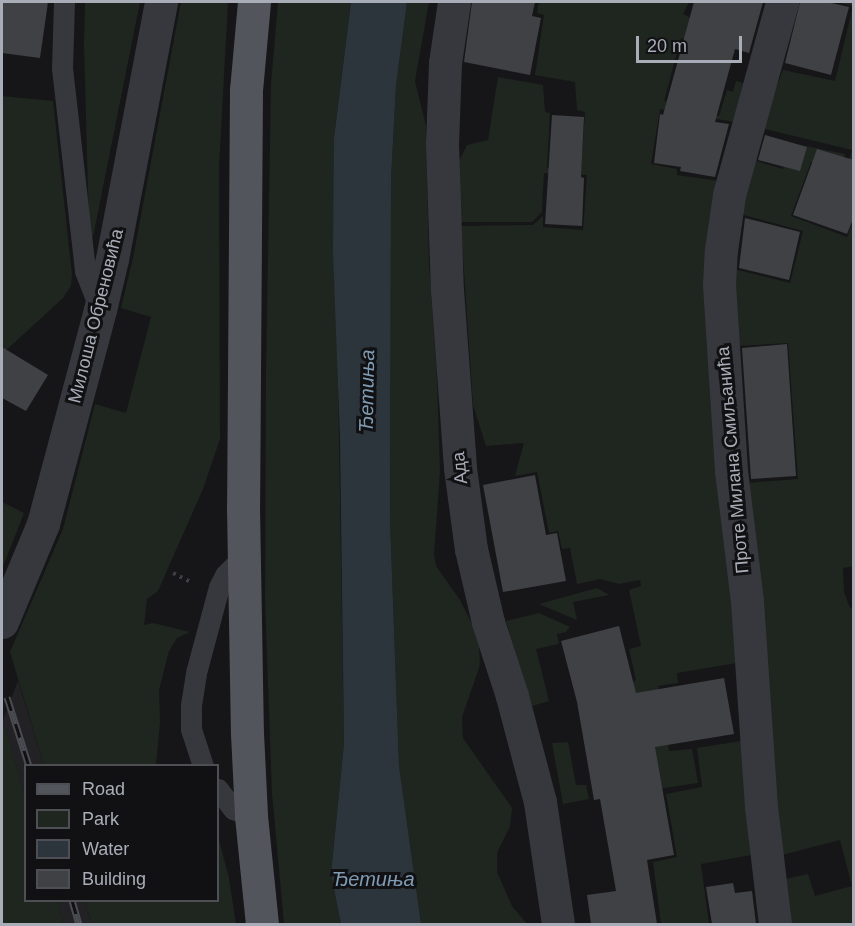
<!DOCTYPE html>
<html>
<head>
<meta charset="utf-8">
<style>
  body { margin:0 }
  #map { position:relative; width:855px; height:926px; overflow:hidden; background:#161618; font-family:Arial,sans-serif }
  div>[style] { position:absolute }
  .built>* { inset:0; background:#222225 }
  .green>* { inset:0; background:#1e261f }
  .water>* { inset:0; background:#2c353c }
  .building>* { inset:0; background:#404145 }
  .path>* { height:4px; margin-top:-2px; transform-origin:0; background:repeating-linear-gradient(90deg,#3d3f44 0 3px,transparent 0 7.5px) }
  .service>* { height:21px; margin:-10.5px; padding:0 10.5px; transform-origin:10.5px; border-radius:10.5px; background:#37383d }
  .minor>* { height:33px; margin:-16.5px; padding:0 16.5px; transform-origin:16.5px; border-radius:16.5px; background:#37383d }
  .tertiary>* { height:33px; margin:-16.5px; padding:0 16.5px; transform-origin:16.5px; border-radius:16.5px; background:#37383d }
  .primary>* { height:33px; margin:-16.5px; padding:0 16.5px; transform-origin:16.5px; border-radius:16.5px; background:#53555c }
  .rail>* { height:7px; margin-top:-3.5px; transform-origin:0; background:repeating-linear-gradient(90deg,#111113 0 14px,#4a4c52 0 28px); box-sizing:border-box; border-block:2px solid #4a4c52 }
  span { translate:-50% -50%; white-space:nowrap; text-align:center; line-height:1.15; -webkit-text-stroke:6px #111113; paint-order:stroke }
  .street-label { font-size:18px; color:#a8adb8 }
  .water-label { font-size:20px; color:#7f9bb3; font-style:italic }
  .frame { position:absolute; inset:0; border:3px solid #a8adb8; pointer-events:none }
  .legend { position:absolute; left:24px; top:764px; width:195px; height:138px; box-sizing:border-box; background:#111113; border:2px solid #4d4f55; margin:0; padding:8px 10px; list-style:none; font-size:18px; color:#a8adb8 }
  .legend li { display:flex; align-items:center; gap:12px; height:30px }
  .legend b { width:30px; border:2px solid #4d4f55 }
  .scale { position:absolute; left:636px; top:36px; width:106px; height:27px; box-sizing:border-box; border:3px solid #a8adb8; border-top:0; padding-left:8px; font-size:18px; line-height:21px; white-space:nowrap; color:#a8adb8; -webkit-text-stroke:4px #111113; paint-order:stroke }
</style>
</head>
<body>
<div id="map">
  <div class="built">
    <div style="clip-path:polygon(18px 681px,44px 765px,26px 766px,25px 795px,3px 720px)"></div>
    <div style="clip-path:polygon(57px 901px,85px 901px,92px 924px,64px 924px)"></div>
  </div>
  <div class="green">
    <div style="clip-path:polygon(85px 2px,140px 2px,93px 237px,89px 227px,84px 44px)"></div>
    <div style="clip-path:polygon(181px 2px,228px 2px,219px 167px,220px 439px,203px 489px,176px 550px,158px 591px,147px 599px,144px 625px,153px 623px,190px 632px,177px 638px,169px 651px,159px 690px,160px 723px,156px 765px,44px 765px,10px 652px,63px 529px,95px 404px,126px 413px,151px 317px,121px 308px,133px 258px)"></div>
    <div style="clip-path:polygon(278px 2px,351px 2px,334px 138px,344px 743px,331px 874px,341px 924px,284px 924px,272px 793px,265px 600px,266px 373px,271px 84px)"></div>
    <div style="clip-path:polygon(407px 2px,429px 2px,415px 81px,426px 126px,429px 264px,437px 378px,440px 472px,434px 554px,436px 566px,460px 600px,474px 628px,479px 647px,480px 665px,462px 717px,463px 738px,512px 808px,510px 826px,497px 853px,497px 872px,512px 906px,527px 924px,421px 924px,399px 767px,390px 520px,391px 178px,396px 86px)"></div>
    <div style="clip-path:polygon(539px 2px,689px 2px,683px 14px,711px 29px,705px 43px,681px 38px,664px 101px,719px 116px,727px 90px,733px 92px,736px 81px,743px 83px,734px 122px,660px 109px,651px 164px,677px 169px,677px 175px,719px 181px,730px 589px,737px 663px,677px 673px,678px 683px,658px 686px,669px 751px,692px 749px,698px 783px,651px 790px,633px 682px,636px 680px,629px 649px,641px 646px,629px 590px,641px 586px,640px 580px,619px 584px,600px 579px,577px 584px,570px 548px,562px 549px,558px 531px,549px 533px,537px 472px,515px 476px,524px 443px,486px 446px,473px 405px,461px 226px,533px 225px,543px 216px,543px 227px,583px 230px,587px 175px,544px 173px,542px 212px,532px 222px,460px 222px,459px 161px,467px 145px,488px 140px,498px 77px,543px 85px,545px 112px,550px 113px,547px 168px,581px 170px,585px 112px,577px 110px,575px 82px,535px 75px,544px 15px,537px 13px)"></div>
    <div style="clip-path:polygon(837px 2px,853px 2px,853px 182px,843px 178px,852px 150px,761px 128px,783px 70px,835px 81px,853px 6px)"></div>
    <div style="clip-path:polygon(2px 96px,53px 101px,72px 274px,71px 286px,63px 298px,2px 354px)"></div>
    <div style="clip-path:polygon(791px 143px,845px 154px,839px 171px,811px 162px,791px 216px,847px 237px,853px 222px,854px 566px,843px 568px,844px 592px,850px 608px,854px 607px,853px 924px,788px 924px,781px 880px,808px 874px,815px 896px,852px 886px,840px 840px,778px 856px,746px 483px,798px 479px,788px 343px,736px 346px,734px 269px,790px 283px,803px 231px,740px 214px,753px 160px,783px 169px)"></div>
    <div style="clip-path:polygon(2px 502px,24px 513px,2px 569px)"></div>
    <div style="clip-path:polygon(597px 588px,609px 595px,573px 602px,577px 620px,539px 604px)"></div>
    <div style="clip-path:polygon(539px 613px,570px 627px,566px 632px,557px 634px,559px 644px,536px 649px,549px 701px,532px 706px,506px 621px)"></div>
    <div style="clip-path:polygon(2px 716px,25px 795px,26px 900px,57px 901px,64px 924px,2px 924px)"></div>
    <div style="clip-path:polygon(741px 741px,751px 855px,701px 864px,709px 924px,661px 924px,653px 862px,677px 857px,666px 794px,702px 787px,697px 748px)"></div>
    <div style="clip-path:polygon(568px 742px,576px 785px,586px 785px,589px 799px,563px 804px,552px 743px)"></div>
    <div style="clip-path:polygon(218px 836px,229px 878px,236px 924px,92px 924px,85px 901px,218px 900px)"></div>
  </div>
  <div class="water">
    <div style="clip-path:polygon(351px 2px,407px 2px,396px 86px,391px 178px,390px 520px,399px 766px,421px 924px,341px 924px,331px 874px,344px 743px,340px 439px,333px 251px,334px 138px)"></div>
  </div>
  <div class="building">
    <div style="clip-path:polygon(2px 2px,48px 2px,40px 58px,2px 53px)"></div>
    <div style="clip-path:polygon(472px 2px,535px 2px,532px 16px,541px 18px,530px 75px,464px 62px)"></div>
    <div style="clip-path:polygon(694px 2px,763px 2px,749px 53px,735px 49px,715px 122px,729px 124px,715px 177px,680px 171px,681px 167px,654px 163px,660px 114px,663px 115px)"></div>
    <div style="clip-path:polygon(800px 2px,827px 2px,849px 7px,831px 75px,785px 63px)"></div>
    <div style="clip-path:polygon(552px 115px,584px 117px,581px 177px,584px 178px,582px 226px,545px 224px)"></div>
    <div style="clip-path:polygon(765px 135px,807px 147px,800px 171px,758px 160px)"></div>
    <div style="clip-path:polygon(817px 149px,854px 160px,854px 217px,847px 234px,793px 215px)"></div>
    <div style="clip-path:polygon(745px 218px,800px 232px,789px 280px,739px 268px)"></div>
    <div style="clip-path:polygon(787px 344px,796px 476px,751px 479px,742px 348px)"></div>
    <div style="clip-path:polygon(2px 347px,48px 375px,26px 411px,2px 398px)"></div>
    <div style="clip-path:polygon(535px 475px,546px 535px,557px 533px,566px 581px,503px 592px,483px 485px)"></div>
    <div style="clip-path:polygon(619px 626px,636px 693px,724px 678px,734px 734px,655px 747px,674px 855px,647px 860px,657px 924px,591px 924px,587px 895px,616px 891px,600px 799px,594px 800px,577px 702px,561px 641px)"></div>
    <div style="clip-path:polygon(733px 883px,735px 893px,752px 891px,756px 924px,712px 924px,706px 887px)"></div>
  </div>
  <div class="path">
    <div style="left:173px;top:573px;width:22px;rotate:27deg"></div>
  </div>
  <div class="service">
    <div style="left:64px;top:2px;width:66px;rotate:91.7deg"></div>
    <div style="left:62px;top:68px;width:204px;rotate:83.5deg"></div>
    <div style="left:85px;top:271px;width:41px;rotate:68.5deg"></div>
    <div style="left:203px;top:766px;width:39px;rotate:-108deg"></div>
    <div style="left:191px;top:729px;width:24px;rotate:-90deg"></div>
    <div style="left:191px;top:705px;width:36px;rotate:-81deg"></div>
    <div style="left:197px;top:669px;width:85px;rotate:-75deg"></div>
    <div style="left:219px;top:587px;width:13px;rotate:-63deg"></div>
    <div style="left:225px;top:575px;width:27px;rotate:-45deg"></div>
    <div style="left:218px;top:789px;width:25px;rotate:53deg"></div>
    <div style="left:233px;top:809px;width:19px;rotate:21deg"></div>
  </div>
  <div class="minor">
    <div style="left:775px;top:924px;width:118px;rotate:-96.8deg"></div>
    <div style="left:761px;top:807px;width:206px;rotate:-93.9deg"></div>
    <div style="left:747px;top:601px;width:132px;rotate:-97deg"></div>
    <div style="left:731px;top:470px;width:185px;rotate:-93.7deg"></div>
    <div style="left:719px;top:285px;width:35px;rotate:-87deg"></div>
    <div style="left:721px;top:250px;width:56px;rotate:-81.7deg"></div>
    <div style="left:729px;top:195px;width:200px;rotate:-74.6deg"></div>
  </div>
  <div class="tertiary">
    <div style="left:454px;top:2px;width:62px;rotate:98.4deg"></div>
    <div style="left:445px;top:63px;width:80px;rotate:92.1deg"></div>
    <div style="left:442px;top:143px;width:147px;rotate:88.1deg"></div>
    <div style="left:447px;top:290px;width:178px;rotate:85.8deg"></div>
    <div style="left:460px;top:468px;width:82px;rotate:82.3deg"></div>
    <div style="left:471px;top:549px;width:75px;rotate:76.9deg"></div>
    <div style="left:488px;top:622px;width:78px;rotate:72deg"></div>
    <div style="left:512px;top:696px;width:110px;rotate:75.2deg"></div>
    <div style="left:540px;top:802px;width:123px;rotate:81.6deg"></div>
    <div style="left:2px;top:622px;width:106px;rotate:-67.3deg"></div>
    <div style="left:43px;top:524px;width:221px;rotate:-75.1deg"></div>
    <div style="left:100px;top:310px;width:52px;rotate:-76.8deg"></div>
    <div style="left:112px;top:259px;width:262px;rotate:-79.2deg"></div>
  </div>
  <div class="primary">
    <div style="left:254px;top:2px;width:88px;rotate:95.2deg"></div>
    <div style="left:246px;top:90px;width:417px;rotate:90.4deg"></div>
    <div style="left:243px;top:507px;width:226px;rotate:89deg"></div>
    <div style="left:247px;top:733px;width:83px;rotate:87.2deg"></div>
    <div style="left:251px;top:816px;width:109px;rotate:84.2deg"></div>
  </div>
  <div class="rail">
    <div style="left:7px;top:697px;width:72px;rotate:72.3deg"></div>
    <div style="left:72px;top:900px;width:25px;rotate:74deg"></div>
  </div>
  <div class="street-label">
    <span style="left:96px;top:316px;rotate:-76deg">Милоша Обреновића</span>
    <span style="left:733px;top:460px;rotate:-95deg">Проте Милана Смиљанића</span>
    <span style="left:460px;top:468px;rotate:-96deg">Ада</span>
  </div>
  <div class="water-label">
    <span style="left:367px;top:391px;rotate:-89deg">Ђетиња</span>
    <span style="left:373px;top:879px">Ђетиња</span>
  </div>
  <div class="frame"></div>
  <ul class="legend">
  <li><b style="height:8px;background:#53555c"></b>Road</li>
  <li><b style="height:16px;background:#1e261f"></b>Park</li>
  <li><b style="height:16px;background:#2c353c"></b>Water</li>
  <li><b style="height:16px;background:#404145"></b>Building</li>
  </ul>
  <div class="scale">20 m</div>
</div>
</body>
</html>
